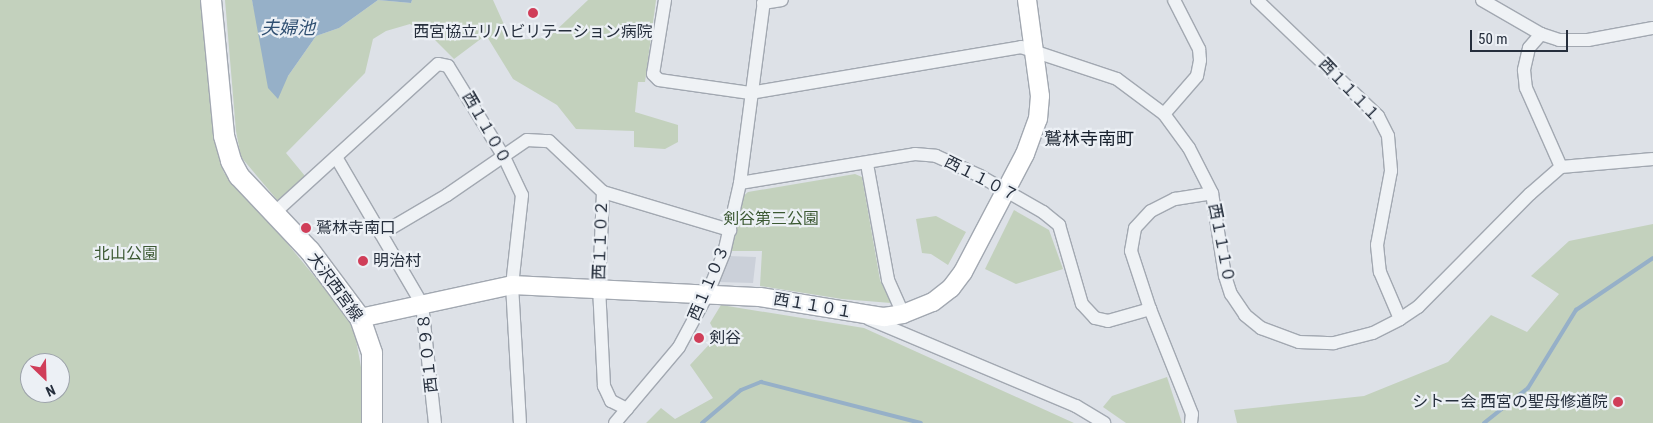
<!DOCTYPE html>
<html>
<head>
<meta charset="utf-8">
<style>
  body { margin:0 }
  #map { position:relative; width:1653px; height:423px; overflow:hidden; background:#dde1e7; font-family:"Roboto Condensed","Noto Sans JP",sans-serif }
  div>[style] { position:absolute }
  .built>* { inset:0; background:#cbd0d9 }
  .green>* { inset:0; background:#c3d1bd }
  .water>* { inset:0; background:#96b0c8 }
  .stream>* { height:4px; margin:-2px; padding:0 2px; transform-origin:2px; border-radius:2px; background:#96b0c8 }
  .roads { filter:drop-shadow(1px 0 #a2a8b1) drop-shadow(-1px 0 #a2a8b1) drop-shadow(0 1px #a2a8b1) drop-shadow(0 -1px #a2a8b1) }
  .street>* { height:12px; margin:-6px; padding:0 6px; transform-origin:6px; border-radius:6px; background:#eff2f5 }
  .secondary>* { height:18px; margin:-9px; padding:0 9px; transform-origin:9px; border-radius:9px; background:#fff }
  .primary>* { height:20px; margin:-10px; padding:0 10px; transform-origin:10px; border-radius:10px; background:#fff }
  .dots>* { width:14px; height:14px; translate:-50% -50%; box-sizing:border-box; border:2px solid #ecf0f5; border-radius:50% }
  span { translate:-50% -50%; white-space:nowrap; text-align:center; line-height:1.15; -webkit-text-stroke:4.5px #ecf0f5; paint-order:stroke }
  .poi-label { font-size:16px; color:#262f3d }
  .left { translate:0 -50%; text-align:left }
  .right { translate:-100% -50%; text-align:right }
  .street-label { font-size:16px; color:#262f3d }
  .park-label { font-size:16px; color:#3c5933 }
  .water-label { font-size:18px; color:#305072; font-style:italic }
  .neighbourhood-label { font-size:18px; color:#18212e }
  .north { position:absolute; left:20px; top:353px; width:50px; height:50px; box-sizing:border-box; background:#ecf0f5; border:1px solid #9da3ab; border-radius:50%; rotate:156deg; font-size:14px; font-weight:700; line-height:20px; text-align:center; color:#262f3d }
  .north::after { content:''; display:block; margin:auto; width:18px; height:22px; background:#d03e59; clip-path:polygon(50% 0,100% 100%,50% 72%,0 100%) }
  .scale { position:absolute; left:1470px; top:30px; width:98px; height:22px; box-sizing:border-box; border:2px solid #262f3d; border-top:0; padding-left:6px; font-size:15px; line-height:18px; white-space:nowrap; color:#262f3d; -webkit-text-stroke:4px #ecf0f5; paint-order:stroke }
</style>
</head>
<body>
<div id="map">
  <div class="built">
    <div style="clip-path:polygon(728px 256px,756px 257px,753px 283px,718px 282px)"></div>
  </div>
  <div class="green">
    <div style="clip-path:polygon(evenodd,0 0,204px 0,215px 136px,224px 173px,239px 185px,353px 323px,364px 384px,362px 423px,0 423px,0 0,30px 363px,60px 363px,60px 393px,30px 393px,30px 363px)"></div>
    <div style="clip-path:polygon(225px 0,252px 0,260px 35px,288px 76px,316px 36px,339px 28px,378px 0,411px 3px,412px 0,493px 0,511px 40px,548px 38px,588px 0,656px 0,645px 82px,638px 82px,635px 112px,678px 125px,678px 142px,665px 149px,634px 147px,634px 131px,576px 129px,557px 105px,513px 79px,486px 35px,454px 59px,427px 32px,410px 24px,386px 31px,373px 39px,365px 73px,286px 153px,305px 176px,279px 202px,241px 157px,236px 131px)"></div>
    <div style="clip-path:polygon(855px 174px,862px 177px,880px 280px,891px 303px,842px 299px,760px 286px,762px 251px,731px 251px,741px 198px,748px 192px)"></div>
    <div style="clip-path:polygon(1014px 210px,1049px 230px,1063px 269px,1016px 284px,985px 269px)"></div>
    <div style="clip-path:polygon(936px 216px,966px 232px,948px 265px,931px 254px,922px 253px,916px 219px)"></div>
    <div style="clip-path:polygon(1653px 224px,1653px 423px,1237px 423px,1234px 410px,1364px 396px,1448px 362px,1491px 315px,1527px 332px,1559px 294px,1531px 276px,1569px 241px)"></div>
    <div style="clip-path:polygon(721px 305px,864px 328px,1074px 423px,646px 423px,661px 408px,675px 419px,713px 398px,690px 365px,717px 336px,710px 323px)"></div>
    <div style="clip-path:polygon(1167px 377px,1182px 423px,1126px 423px,1103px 407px,1112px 396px)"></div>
  </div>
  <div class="water">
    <div style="clip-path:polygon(252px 0,412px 0,411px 3px,378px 0,339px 28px,316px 36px,288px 76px,278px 99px,268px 88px)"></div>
  </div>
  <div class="stream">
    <div style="left:702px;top:423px;width:51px;rotate:-40.2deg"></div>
    <div style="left:741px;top:390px;width:22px;rotate:-22deg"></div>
    <div style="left:761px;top:382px;width:165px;rotate:14.4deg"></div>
    <div style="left:1484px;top:423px;width:56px;rotate:-38.5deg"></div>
    <div style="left:1528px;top:388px;width:92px;rotate:-58.4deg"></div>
    <div style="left:1576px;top:310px;width:93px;rotate:-34deg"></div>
  </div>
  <div class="roads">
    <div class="street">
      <div style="left:665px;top:0;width:75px;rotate:99.2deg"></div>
      <div style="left:653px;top:74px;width:8px;rotate:45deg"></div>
      <div style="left:659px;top:80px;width:92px;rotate:8.1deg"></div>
      <div style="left:750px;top:93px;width:275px;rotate:-9.6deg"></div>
      <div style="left:1021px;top:47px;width:101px;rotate:18.4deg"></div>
      <div style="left:1117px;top:79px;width:59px;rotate:36.7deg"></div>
      <div style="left:1164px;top:114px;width:42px;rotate:53.7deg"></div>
      <div style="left:1189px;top:148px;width:51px;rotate:62.9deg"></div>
      <div style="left:1212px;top:193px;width:84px;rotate:81.1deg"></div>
      <div style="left:1225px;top:276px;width:19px;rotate:72deg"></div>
      <div style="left:1231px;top:294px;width:25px;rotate:56deg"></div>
      <div style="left:1245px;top:315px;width:21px;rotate:39deg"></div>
      <div style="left:1261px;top:328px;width:40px;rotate:20.2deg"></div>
      <div style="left:1299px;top:342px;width:35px;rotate:2deg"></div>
      <div style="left:1334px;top:343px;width:40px;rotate:-14.4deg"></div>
      <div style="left:1373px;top:333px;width:30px;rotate:-27deg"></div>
      <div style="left:1400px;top:319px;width:22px;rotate:-34deg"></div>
      <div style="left:1418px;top:307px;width:159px;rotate:-45.3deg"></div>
      <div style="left:1530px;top:194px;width:41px;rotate:-41.1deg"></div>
      <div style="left:1561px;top:167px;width:92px;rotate:-5deg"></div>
      <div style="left:1257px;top:0;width:168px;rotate:43.8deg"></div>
      <div style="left:1378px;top:116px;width:22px;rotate:63deg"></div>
      <div style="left:1388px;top:136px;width:35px;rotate:85deg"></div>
      <div style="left:1391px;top:171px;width:75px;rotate:100.7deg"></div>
      <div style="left:1377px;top:245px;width:27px;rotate:84deg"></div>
      <div style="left:1380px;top:272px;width:51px;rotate:66.9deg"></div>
      <div style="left:1482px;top:0;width:68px;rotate:30deg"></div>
      <div style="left:1541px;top:34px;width:19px;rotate:18deg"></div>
      <div style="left:1559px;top:40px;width:29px"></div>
      <div style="left:1588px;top:40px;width:66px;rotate:-10.5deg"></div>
      <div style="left:763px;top:3px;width:19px;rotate:-9deg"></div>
      <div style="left:1541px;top:34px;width:18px;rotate:131deg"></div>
      <div style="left:1529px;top:48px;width:23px;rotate:103deg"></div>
      <div style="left:1524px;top:70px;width:18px;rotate:84deg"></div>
      <div style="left:1526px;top:88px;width:86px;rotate:66.1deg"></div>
      <div style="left:1164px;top:114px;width:50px;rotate:-49deg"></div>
      <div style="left:1197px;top:76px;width:16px;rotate:-79deg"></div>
      <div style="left:1200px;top:60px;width:11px;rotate:-95deg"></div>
      <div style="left:1199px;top:49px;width:55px;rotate:-117deg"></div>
      <div style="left:336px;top:157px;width:170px;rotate:59.7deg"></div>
      <div style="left:422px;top:304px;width:120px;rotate:83.8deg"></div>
      <div style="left:867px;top:164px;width:118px;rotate:79.7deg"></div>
      <div style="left:888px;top:280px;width:37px;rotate:66deg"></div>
      <div style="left:740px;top:183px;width:177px;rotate:-9.4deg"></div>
      <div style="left:915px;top:154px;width:21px;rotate:5deg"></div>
      <div style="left:936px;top:156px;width:48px;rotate:24.4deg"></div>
      <div style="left:980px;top:176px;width:73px;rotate:29.7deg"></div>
      <div style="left:1043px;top:212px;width:21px;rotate:39deg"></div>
      <div style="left:1059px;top:225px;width:82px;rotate:73.8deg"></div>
      <div style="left:1082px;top:304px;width:19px;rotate:47deg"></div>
      <div style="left:1095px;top:318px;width:13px;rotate:13deg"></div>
      <div style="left:1108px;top:321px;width:44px;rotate:-15.9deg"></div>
      <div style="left:273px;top:214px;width:223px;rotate:-42.3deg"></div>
      <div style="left:438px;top:64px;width:10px;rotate:11deg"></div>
      <div style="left:448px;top:66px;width:107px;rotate:58.4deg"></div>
      <div style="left:504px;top:157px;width:42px;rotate:64.7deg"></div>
      <div style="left:522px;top:195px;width:91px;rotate:96.3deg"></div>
      <div style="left:512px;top:285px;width:138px;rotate:86.7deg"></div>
      <div style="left:381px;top:234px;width:77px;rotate:-30.6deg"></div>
      <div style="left:447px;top:195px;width:97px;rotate:-34.5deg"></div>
      <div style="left:527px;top:140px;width:22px;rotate:3deg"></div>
      <div style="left:549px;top:141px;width:74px;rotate:43.4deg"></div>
      <div style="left:869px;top:319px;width:225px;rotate:22.8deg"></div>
      <div style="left:1076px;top:406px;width:33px;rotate:31deg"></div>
      <div style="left:627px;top:409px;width:18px;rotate:-153deg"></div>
      <div style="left:611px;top:401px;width:17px;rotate:-115deg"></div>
      <div style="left:604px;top:386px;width:98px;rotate:-92.9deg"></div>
      <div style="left:599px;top:288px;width:96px;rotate:-87.6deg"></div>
      <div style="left:603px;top:192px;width:133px;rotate:16.7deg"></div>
      <div style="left:615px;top:423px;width:99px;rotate:-49.9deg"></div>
      <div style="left:679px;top:347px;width:59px;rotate:-61.7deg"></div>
      <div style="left:707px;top:295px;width:45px;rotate:-68deg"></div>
      <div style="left:724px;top:253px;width:72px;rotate:-77.1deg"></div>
      <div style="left:740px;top:183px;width:185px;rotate:-82.5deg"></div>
      <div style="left:1191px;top:423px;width:9px;rotate:-84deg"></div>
      <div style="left:1192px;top:414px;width:113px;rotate:-111.8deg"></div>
      <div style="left:1150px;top:309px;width:61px;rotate:-108.1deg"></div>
      <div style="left:1131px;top:251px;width:23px;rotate:-80deg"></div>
      <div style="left:1135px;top:228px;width:23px;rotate:-47deg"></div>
      <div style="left:1151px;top:211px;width:27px;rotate:-27deg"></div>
      <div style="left:1175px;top:199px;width:37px;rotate:-9deg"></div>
    </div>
    <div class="secondary">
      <div style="left:360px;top:318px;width:156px;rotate:-12.2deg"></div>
      <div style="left:512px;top:285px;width:248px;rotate:2.8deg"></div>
      <div style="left:760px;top:297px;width:126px;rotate:9.2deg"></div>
      <div style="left:884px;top:317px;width:19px;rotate:-9deg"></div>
      <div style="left:903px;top:314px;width:32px;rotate:-22deg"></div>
      <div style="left:933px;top:302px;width:23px;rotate:-38deg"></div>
      <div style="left:951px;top:288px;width:20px;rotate:-53deg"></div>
      <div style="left:963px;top:272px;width:133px;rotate:-62.3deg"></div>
      <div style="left:1025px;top:154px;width:37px;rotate:-70deg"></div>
      <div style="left:1038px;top:119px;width:23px;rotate:-85deg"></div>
      <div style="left:1040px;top:96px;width:97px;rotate:-97.7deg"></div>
    </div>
    <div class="primary">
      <div style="left:211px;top:0;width:137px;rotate:84.5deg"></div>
      <div style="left:224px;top:136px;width:26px;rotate:74deg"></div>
      <div style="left:231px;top:161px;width:17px;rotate:62deg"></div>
      <div style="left:239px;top:176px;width:103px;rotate:46.6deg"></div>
      <div style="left:310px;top:251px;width:84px;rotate:53.3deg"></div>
      <div style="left:360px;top:318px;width:37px;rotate:71deg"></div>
      <div style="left:372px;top:353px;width:70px;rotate:90deg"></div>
    </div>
  </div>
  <div class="dots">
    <div style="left:533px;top:13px;background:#d03e59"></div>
    <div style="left:306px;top:228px;background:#d03e59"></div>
    <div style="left:363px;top:261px;background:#d03e59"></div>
    <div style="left:699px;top:338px;background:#d03e59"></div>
    <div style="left:1618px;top:402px;background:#d03e59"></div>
  </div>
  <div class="poi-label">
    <span style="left:533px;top:32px">西宮協立リハビリテーション病院</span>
    <span class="left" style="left:316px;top:228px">鷲林寺南口</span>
    <span class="left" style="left:373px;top:261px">明治村</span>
    <span class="left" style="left:709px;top:338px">剣谷</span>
    <span class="right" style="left:1608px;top:402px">シトー会 西宮の聖母修道院</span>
  </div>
  <div class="street-label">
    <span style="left:1349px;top:90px;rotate:46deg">西１１１１</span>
    <span style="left:486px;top:128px;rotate:60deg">西１１００</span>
    <span style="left:981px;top:179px;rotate:27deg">西１１０７</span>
    <span style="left:601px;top:240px;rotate:-88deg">西１１０２</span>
    <span style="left:1221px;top:243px;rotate:79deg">西１１１０</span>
    <span style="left:709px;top:283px;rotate:-67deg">西１１０３</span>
    <span style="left:335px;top:287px;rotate:54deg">大沢西宮線</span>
    <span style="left:813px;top:306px;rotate:10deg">西１１０１</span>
    <span style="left:428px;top:353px;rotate:-96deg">西１０９８</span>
  </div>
  <div class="park-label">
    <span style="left:771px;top:219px">剣谷第三公園</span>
    <span style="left:126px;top:254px">北山公園</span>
  </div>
  <div class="water-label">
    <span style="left:288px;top:28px">夫婦池</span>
  </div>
  <div class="neighbourhood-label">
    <span style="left:1089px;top:139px">鷲林寺南町</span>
  </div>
  <div class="north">N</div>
  <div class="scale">50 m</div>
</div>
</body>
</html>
